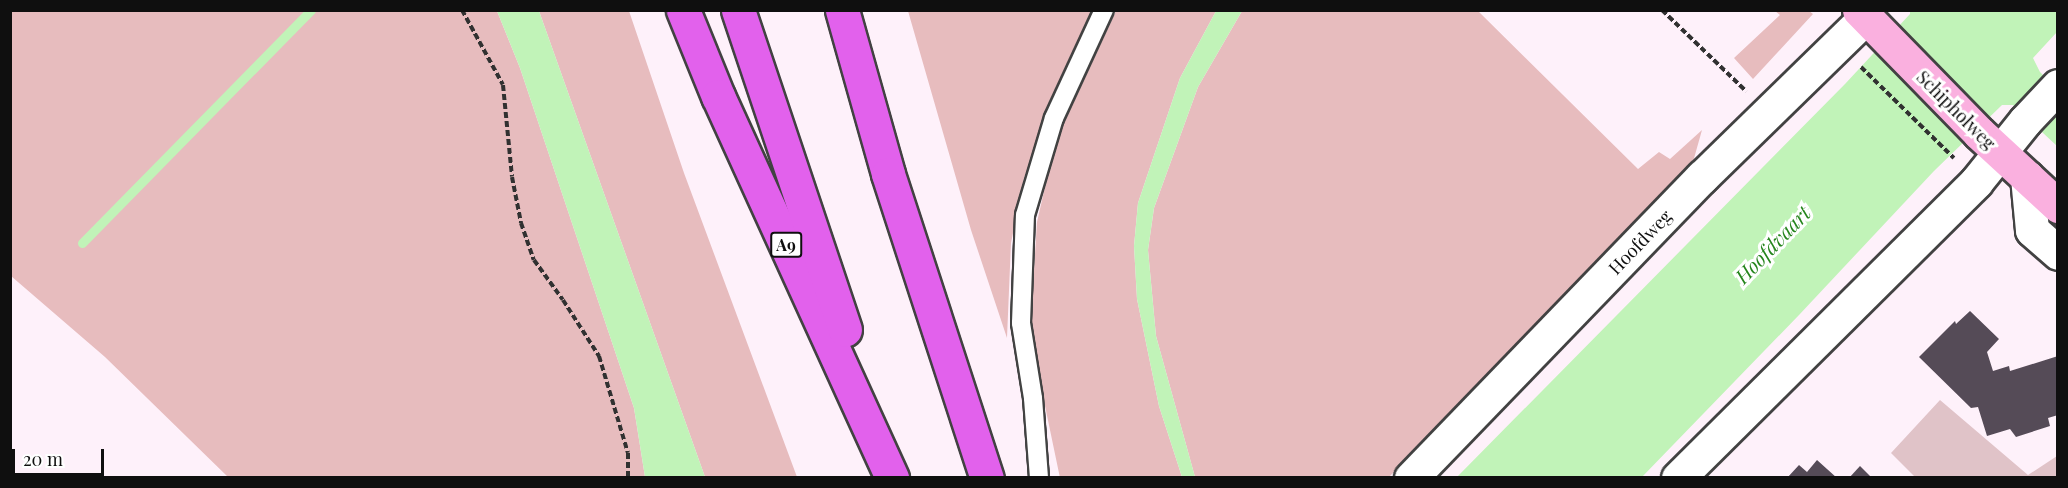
<!DOCTYPE html>
<html>
<head>
<meta charset="utf-8">
<style>
  body { margin:0 }
  #map { position:relative; width:2068px; height:488px; overflow:hidden; background:#fef1fa; font-family:"Playfair Display",serif }
  div>[style] { position:absolute }
  .green>* { inset:0; background:#e7bcbe }
  .cemetery>* { inset:0; background:#e0c3c8 }
  .water>* { inset:0; background:#c1f3b8 }
  .stream>* { height:9px; margin:-4.5px; padding:0 4.5px; transform-origin:4.5px; border-radius:4.5px; background:#c1f3b8 }
  .building>* { inset:0; background:#554b57 }
  .path>* { height:4px; margin-top:-2px; transform-origin:0; background:repeating-linear-gradient(90deg,#313131 0 6px,transparent 0 9px) }
  .roads { filter:drop-shadow(2px 0 #424242) drop-shadow(-2px 0 #424242) drop-shadow(0 2px #424242) drop-shadow(0 -2px #424242) }
  .service>* { height:18px; margin:-9px; padding:0 9px; transform-origin:9px; border-radius:9px; background:#fff }
  .minor>* { height:33px; margin:-16.5px; padding:0 16.5px; transform-origin:16.5px; border-radius:16.5px; background:#fff }
  .tertiary>* { height:33px; margin:-16.5px; padding:0 16.5px; transform-origin:16.5px; border-radius:16.5px; background:#fff }
  .secondary>* { height:33px; margin:-16.5px; padding:0 16.5px; transform-origin:16.5px; border-radius:16.5px; background:#fab0df }
  .motorway>* { height:33px; margin:-16.5px; padding:0 16.5px; transform-origin:16.5px; border-radius:16.5px; background:#e261ec }
  span { translate:-50% -50%; white-space:nowrap; text-align:center; line-height:1.15; -webkit-text-stroke:6px #fff; paint-order:stroke }
  .shield-label span { padding:2px 4px; background:#fff; border:2px solid; border-radius:4px; -webkit-text-stroke-width:0 }
  .shield-label { font-size:16px; color:#0f0f0f; font-weight:700 }
  .street-label { font-size:18px; color:#0f0f0f }
  .water-label { font-size:20px; color:#25851c; font-style:italic }
  .frame { position:absolute; inset:0; border:12px solid #0f0f0f; pointer-events:none }
  .scale { position:absolute; left:12px; top:449px; width:92px; height:27px; box-sizing:border-box; border:3px solid #0f0f0f; border-top:0; padding-left:8px; font-size:18px; line-height:21px; white-space:nowrap; color:#0f0f0f; -webkit-text-stroke:4px #fff; paint-order:stroke }
</style>
</head>
<body>
<div id="map">
  <div class="green">
    <div style="clip-path:polygon(11px 11px,497px 11px,520px 68px,634px 408px,645px 477px,228px 477px,105px 357px,11px 276px)"></div>
    <div style="clip-path:polygon(539px 11px,629px 11px,684px 173px,797px 477px,705px 477px)"></div>
    <div style="clip-path:polygon(908px 11px,1094px 11px,1052px 100px,1024px 178px,1011px 243px,1007px 338px,971px 230px)"></div>
    <div style="clip-path:polygon(1116px 11px,1216px 11px,1180px 78px,1138px 203px,1134px 246px,1137px 299px,1159px 406px,1182px 477px,1060px 478px,1030px 334px,1037px 222px,1056px 139px)"></div>
    <div style="clip-path:polygon(1242px 11px,1478px 11px,1638px 169px,1659px 152px,1670px 159px,1702px 130px,1691px 169px,1389px 477px,1195px 477px,1156px 336px,1148px 250px,1154px 208px,1198px 87px)"></div>
    <div style="clip-path:polygon(1775px 11px,1809px 11px,1813px 14px,1753px 79px,1734px 58px,1780px 15px)"></div>
  </div>
  <div class="cemetery">
    <div style="clip-path:polygon(1940px 400px,2028px 475px,2057px 456px,2057px 477px,1915px 477px,1891px 453px)"></div>
  </div>
  <div class="water">
    <div style="clip-path:polygon(497px 11px,539px 11px,705px 477px,645px 477px,634px 408px,520px 68px)"></div>
    <div style="clip-path:polygon(1216px 11px,1242px 11px,1198px 87px,1154px 208px,1148px 250px,1156px 336px,1195px 477px,1182px 477px,1159px 406px,1137px 299px,1134px 246px,1138px 203px,1180px 78px)"></div>
    <div style="clip-path:polygon(1910px 11px,2057px 11px,2057px 32px,2033px 58px,2040px 72px,2057px 89px,2057px 146px,2013px 105px,2002px 105px,1934px 171px,1799px 315px,1642px 477px,1456px 478px,1845px 84px,1910px 14px)"></div>
  </div>
  <div class="stream">
    <div style="left:82px;top:243px;width:327px;rotate:-45.5deg"></div>
  </div>
  <div class="building">
    <div style="clip-path:polygon(1970px 311px,1999px 339px,1987px 352px,1993px 371px,2009px 366px,2010px 371px,2058px 356px,2058px 415px,2048px 418px,2050px 426px,2016px 437px,2010px 429px,1987px 436px,1978px 407px,1971px 408px,1919px 357px,1955px 321px,1956px 324px)"></div>
    <div style="clip-path:polygon(1817px 460px,1837px 478px,1787px 478px,1799px 465px,1807px 472px)"></div>
    <div style="clip-path:polygon(1860px 466px,1872px 478px,1849px 478px)"></div>
  </div>
  <div class="path">
    <div style="left:462px;top:10px;width:85px;rotate:61.3deg"></div>
    <div style="left:503px;top:85px;width:92px;rotate:84.4deg"></div>
    <div style="left:512px;top:177px;width:47px;rotate:78.9deg"></div>
    <div style="left:521px;top:223px;width:39px;rotate:71deg"></div>
    <div style="left:534px;top:260px;width:49px;rotate:54.1deg"></div>
    <div style="left:563px;top:300px;width:67px;rotate:57.3deg"></div>
    <div style="left:599px;top:356px;width:101px;rotate:73.4deg"></div>
    <div style="left:628px;top:453px;width:25px;rotate:90deg"></div>
    <div style="left:1662px;top:10px;width:117px;rotate:44deg"></div>
    <div style="left:1861px;top:67px;width:130px;rotate:44.4deg"></div>
  </div>
  <div class="roads">
    <div class="service">
      <div style="left:1039px;top:478px;width:80px;rotate:-94.3deg"></div>
      <div style="left:1033px;top:398px;width:76px;rotate:-99.1deg"></div>
      <div style="left:1021px;top:323px;width:108px;rotate:-87.9deg"></div>
      <div style="left:1025px;top:215px;width:101px;rotate:-73.4deg"></div>
      <div style="left:1054px;top:118px;width:119px;rotate:-65.2deg"></div>
    </div>
    <div class="minor">
      <div style="left:2027px;top:177px;width:53px;rotate:84.6deg"></div>
      <div style="left:2032px;top:230px;width:35px;rotate:41deg"></div>
      <div style="left:1411px;top:478px;width:419px;rotate:-46deg"></div>
      <div style="left:1702px;top:177px;width:229px;rotate:-44.3deg"></div>
    </div>
    <div class="tertiary">
      <div style="left:1678px;top:478px;width:420px;rotate:-44.8deg"></div>
      <div style="left:1976px;top:182px;width:78px;rotate:-51.2deg"></div>
      <div style="left:2025px;top:121px;width:48px;rotate:-46.7deg"></div>
    </div>
    <div class="secondary">
      <div style="left:1859px;top:10px;width:172px;rotate:45.7deg"></div>
      <div style="left:1979px;top:133px;width:108px;rotate:42.7deg"></div>
    </div>
    <div class="motorway">
      <div style="left:683px;top:10px;width:93px;rotate:67.9deg"></div>
      <div style="left:718px;top:96px;width:420px;rotate:65.5deg"></div>
      <div style="left:738px;top:10px;width:337px;rotate:71.5deg"></div>
      <div style="left:842px;top:10px;width:170px;rotate:74.3deg"></div>
      <div style="left:888px;top:174px;width:320px;rotate:72deg"></div>
    </div>
  </div>
  <div class="shield-label">
    <span style="left:786px;top:245px">A9</span>
  </div>
  <div class="street-label">
    <span style="left:1956px;top:110px;rotate:45deg">Schipholweg</span>
    <span style="left:1640px;top:242px;rotate:-46deg">Hoofdweg</span>
  </div>
  <div class="water-label">
    <span style="left:1772px;top:244px;rotate:-46deg">Hoofdvaart</span>
  </div>
  <div class="frame"></div>
  <div class="scale">20 m</div>
</div>
</body>
</html>
